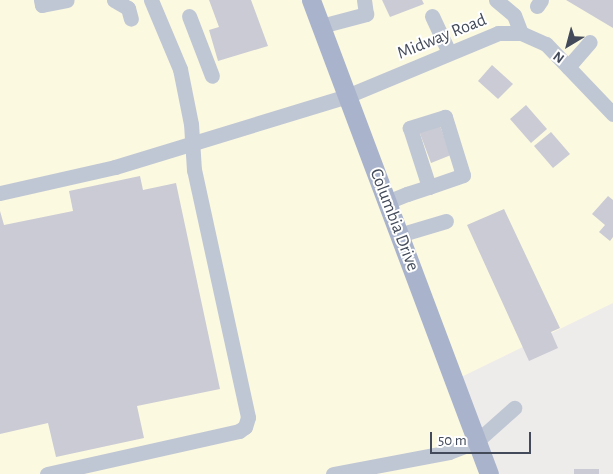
<!DOCTYPE html>
<html>
<head>
<meta charset="utf-8">
<style>
  body { margin:0 }
  #map { position:relative; width:613px; height:474px; overflow:hidden; background:#eeebeb; font-family:"Alegreya Sans",sans-serif }
  div>[style] { position:absolute }
  .commercial>* { inset:0; background:#fcf9e1 }
  .building>* { inset:0; background:#cacbd4 }
  .minor>* { height:15px; margin:-7.5px; padding:0 7.5px; transform-origin:7.5px; border-radius:7.5px; background:#c0c7d4 }
  .major>* { height:19px; margin:-9.5px; padding:0 9.5px; transform-origin:9.5px; border-radius:9.5px; background:#a9b4cc }
  span { translate:-50% -50%; white-space:nowrap; text-align:center; line-height:1.15; -webkit-text-stroke:4px #fff; paint-order:stroke }
  .street-label { font-size:18px; color:#434a59 }
  .north { position:absolute; left:543px; top:20px; width:50px; height:50px; -webkit-text-stroke:4px #fff; paint-order:stroke; rotate:217deg; font-size:14px; font-weight:700; line-height:20px; text-align:center; color:#434a59 }
  .north::after { content:''; display:block; margin:auto; width:18px; height:22px; background:#434a59; clip-path:polygon(50% 0,100% 100%,50% 72%,0 100%) }
  .scale { position:absolute; left:430px; top:432px; width:101px; height:22px; box-sizing:border-box; border:2px solid #434a59; border-top:0; padding-left:6px; font-size:15px; line-height:18px; white-space:nowrap; color:#434a59; -webkit-text-stroke:4px #fff; paint-order:stroke }
</style>
</head>
<body>
<div id="map">
  <div class="commercial">
    <div style="clip-path:polygon(0 0,613px 0,613px 303px,451px 382px,490px 474px,0 474px)"></div>
  </div>
  <div class="building">
    <div style="clip-path:polygon(209px 0,251px 0,268px 46px,218px 61px,209px 30px,219px 27px)"></div>
    <div style="clip-path:polygon(382px 0,422px 0,424px 4px,390px 17px)"></div>
    <div style="clip-path:polygon(566px 0,613px 0,613px 28px)"></div>
    <div style="clip-path:polygon(492px 65px,513px 84px,498px 99px,478px 81px)"></div>
    <div style="clip-path:polygon(526px 105px,547px 129px,531px 143px,510px 119px)"></div>
    <div style="clip-path:polygon(439px 123px,451px 155px,431px 163px,419px 131px)"></div>
    <div style="clip-path:polygon(551px 132px,570px 154px,553px 168px,534px 146px)"></div>
    <div style="clip-path:polygon(140px 176px,143px 190px,176px 183px,220px 389px,137px 406px,144px 438px,56px 457px,48px 423px,0 434px,0 211px,4px 225px,73px 211px,69px 191px)"></div>
    <div style="clip-path:polygon(608px 196px,613px 200px,613px 237px,610px 241px,599px 232px,605px 225px,592px 214px)"></div>
    <div style="clip-path:polygon(504px 209px,560px 328px,551px 332px,558px 348px,529px 361px,467px 225px)"></div>
    <div style="clip-path:polygon(574px 469px,599px 469px,599px 474px,574px 474px)"></div>
  </div>
  <div class="minor">
    <div style="left:41px;top:0;width:5px;rotate:79deg"></div>
    <div style="left:42px;top:5px;width:25px;rotate:-11deg"></div>
    <div style="left:114px;top:0;width:16px;rotate:30deg"></div>
    <div style="left:128px;top:8px;width:11px;rotate:75deg"></div>
    <div style="left:496px;top:0;width:23px;rotate:40deg"></div>
    <div style="left:514px;top:15px;width:19px;rotate:69deg"></div>
    <div style="left:537px;top:6px;width:7px;rotate:-56deg"></div>
    <div style="left:189px;top:16px;width:64px;rotate:69deg"></div>
    <div style="left:432px;top:16px;width:40px;rotate:65deg"></div>
    <div style="left:321px;top:26px;width:47px;rotate:-14.9deg"></div>
    <div style="left:366px;top:14px;width:14px;rotate:-98deg"></div>
    <div style="left:568px;top:67px;width:33px;rotate:-49deg"></div>
    <div style="left:0;top:193px;width:118px;rotate:-12.7deg"></div>
    <div style="left:115px;top:167px;width:243px;rotate:-17deg"></div>
    <div style="left:347px;top:96px;width:164px;rotate:-22.6deg"></div>
    <div style="left:498px;top:33px;width:23px"></div>
    <div style="left:521px;top:33px;width:27px;rotate:24deg"></div>
    <div style="left:546px;top:44px;width:97px;rotate:46.3deg"></div>
    <div style="left:387px;top:202px;width:22px;rotate:-22deg"></div>
    <div style="left:407px;top:194px;width:23px;rotate:-18deg"></div>
    <div style="left:429px;top:187px;width:36px;rotate:-19deg"></div>
    <div style="left:463px;top:175px;width:61px;rotate:-107.2deg"></div>
    <div style="left:445px;top:117px;width:37px;rotate:163deg"></div>
    <div style="left:410px;top:128px;width:62px;rotate:72.1deg"></div>
    <div style="left:399px;top:235px;width:49px;rotate:-16.6deg"></div>
    <div style="left:47px;top:474px;width:197px;rotate:-12.6deg"></div>
    <div style="left:239px;top:431px;width:7px;rotate:-34deg"></div>
    <div style="left:245px;top:427px;width:10px;rotate:-73deg"></div>
    <div style="left:248px;top:417px;width:253px;rotate:-102.3deg"></div>
    <div style="left:194px;top:170px;width:46px;rotate:-93.7deg"></div>
    <div style="left:191px;top:124px;width:56px;rotate:-101.3deg"></div>
    <div style="left:180px;top:69px;width:75px;rotate:-112.8deg"></div>
    <div style="left:333px;top:474px;width:118px;rotate:-10.7deg"></div>
    <div style="left:449px;top:452px;width:30px;rotate:-21deg"></div>
    <div style="left:477px;top:441px;width:50px;rotate:-41.7deg"></div>
  </div>
  <div class="major">
    <div style="left:311px;top:0;width:506px;rotate:69.42deg"></div>
  </div>
  <div class="street-label">
    <span style="left:442px;top:37px;rotate:-22deg">Midway Road</span>
    <span style="left:394px;top:220px;rotate:69deg">Columbia Drive</span>
  </div>
  <div class="north">N</div>
  <div class="scale">50 m</div>
</div>
</body>
</html>
